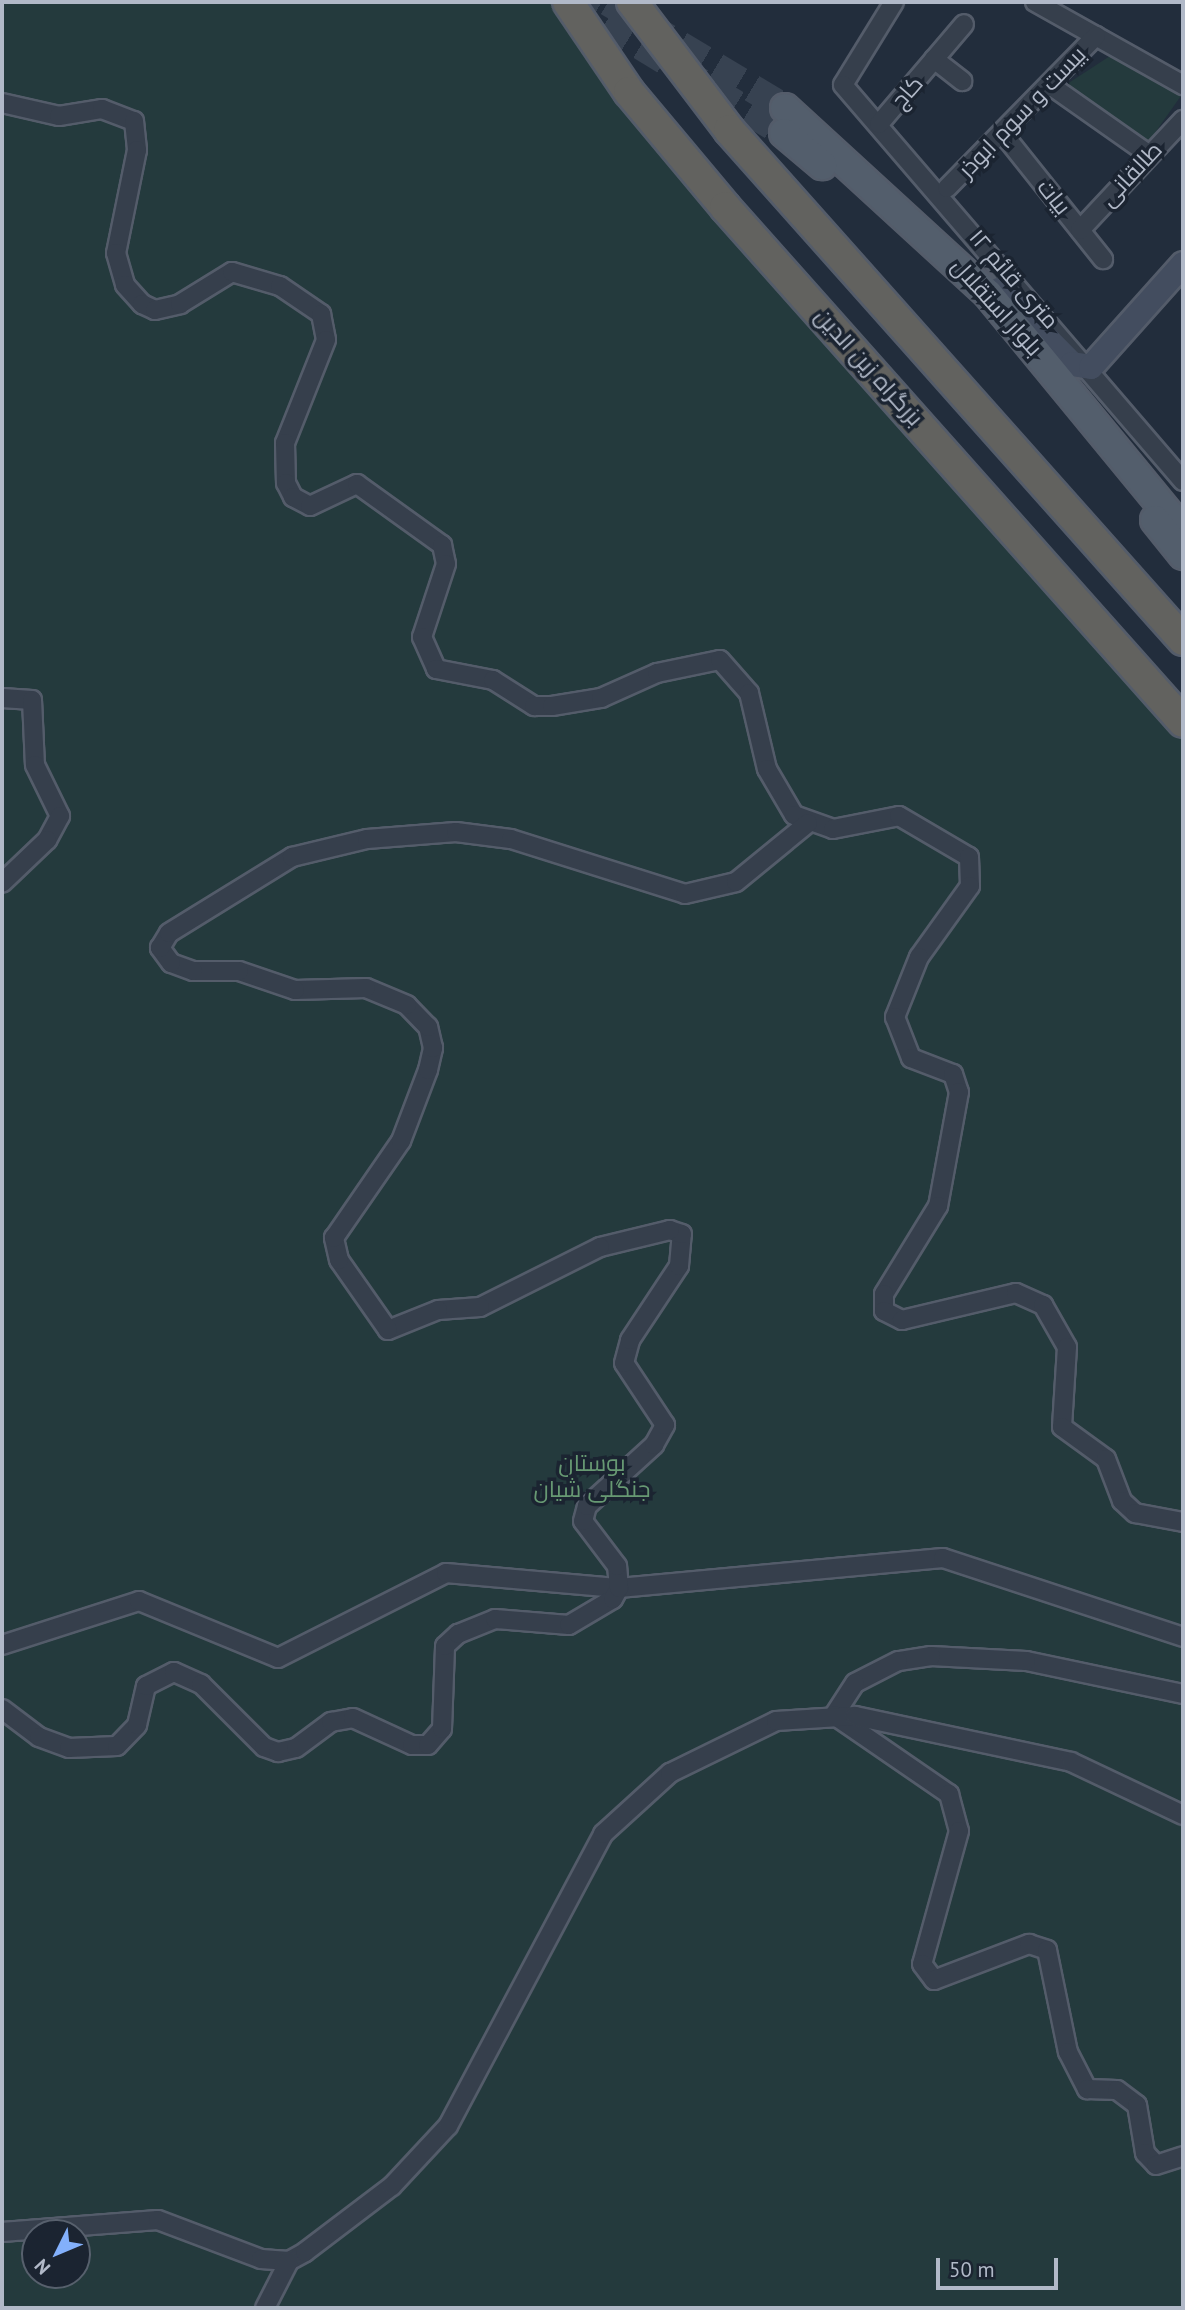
<!DOCTYPE html>
<html>
<head>
<meta charset="utf-8">
<style>
  body { margin:0 }
  #map { position:relative; width:1185px; height:2310px; overflow:hidden; background:#222d3c; font-family:"PT Sans",Cairo,sans-serif }
  div>[style] { position:absolute }
  .green>* { inset:0; background:#243a3d }
  .primary-tunnel>* { height:28px; margin-top:-14px; transform-origin:0; background:repeating-linear-gradient(90deg,#374251 0 28px,transparent 0 42px) }
  .roads { filter:drop-shadow(2px 0 #545c6a) drop-shadow(-2px 0 #545c6a) drop-shadow(0 2px #545c6a) drop-shadow(0 -2px #545c6a) }
  .minor>* { height:18px; margin:-9px; padding:0 9px; transform-origin:9px; border-radius:9px; background:#363f4c }
  .secondary>* { height:24px; margin:-12px; padding:0 12px; transform-origin:12px; border-radius:12px; background:#434d5f }
  .primary>* { height:28px; margin:-14px; padding:0 14px; transform-origin:14px; border-radius:14px; background:#535e6c }
  .trunk>* { height:30px; margin:-15px; padding:0 15px; transform-origin:15px; border-radius:15px; background:#62625f }
  span { translate:-50% -50%; white-space:nowrap; text-align:center; line-height:1.15; -webkit-text-stroke:7px #1b2431; paint-order:stroke }
  .street-label { font-size:23px; color:#b1b9c8 }
  .park-label { font-size:23px; color:#679973 }
  .frame { position:absolute; inset:0; border:4px solid #b1b9c8; pointer-events:none }
  .north { position:absolute; left:21px; top:2219px; width:70px; height:70px; box-sizing:border-box; background:#1b2431; border:2px solid #57606d; border-radius:50%; rotate:227deg; font-size:19px; font-weight:700; line-height:28px; text-align:center; color:#b1b9c8 }
  .north::after { content:''; display:block; margin:auto; width:24px; height:32px; background:#83b0fb; clip-path:polygon(50% 0,100% 100%,50% 72%,0 100%) }
  .scale { position:absolute; left:936px; top:2258px; width:122px; height:32px; box-sizing:border-box; border:4px solid #b1b9c8; border-top:0; padding-left:9px; font-size:21px; line-height:24px; white-space:nowrap; color:#b1b9c8; -webkit-text-stroke:5px #1b2431; paint-order:stroke }
</style>
</head>
<body>
<div id="map">
  <div class="green">
    <div style="clip-path:polygon(evenodd,2px 2px,574px 2px,616px 66px,1183px 720px,1183px 2308px,2px 2308px,2px 2px,35px 2233px,77px 2233px,77px 2275px,35px 2275px,35px 2233px)"></div>
    <div style="clip-path:polygon(1110px 56px,1183px 93px,1147px 144px,1064px 86px)"></div>
  </div>
  <div class="primary-tunnel">
    <div style="left:569px;top:2px;width:252px;rotate:31.4deg"></div>
    <div style="left:608px;top:2px;width:206px;rotate:30.9deg"></div>
  </div>
  <div class="roads">
    <div class="minor">
      <div style="left:894px;top:2px;width:97px;rotate:121.6deg"></div>
      <div style="left:843px;top:85px;width:522px;rotate:49.35deg"></div>
      <div style="left:1035px;top:2px;width:170px;rotate:29.3deg"></div>
      <div style="left:934px;top:59px;width:36px;rotate:38deg"></div>
      <div style="left:1050px;top:85px;width:120px;rotate:35.1deg"></div>
      <div style="left:2px;top:103px;width:58px;rotate:12.8deg"></div>
      <div style="left:59px;top:116px;width:44px;rotate:-9.2deg"></div>
      <div style="left:102px;top:109px;width:34px;rotate:21deg"></div>
      <div style="left:134px;top:121px;width:29px;rotate:84deg"></div>
      <div style="left:137px;top:150px;width:105px;rotate:101.5deg"></div>
      <div style="left:116px;top:253px;width:33px;rotate:74deg"></div>
      <div style="left:125px;top:285px;width:25px;rotate:48deg"></div>
      <div style="left:142px;top:304px;width:14px;rotate:25deg"></div>
      <div style="left:155px;top:310px;width:26px;rotate:-13deg"></div>
      <div style="left:180px;top:304px;width:61px;rotate:-31.6deg"></div>
      <div style="left:232px;top:272px;width:50px;rotate:16.3deg"></div>
      <div style="left:280px;top:286px;width:50px;rotate:34.3deg"></div>
      <div style="left:321px;top:314px;width:26px;rotate:79deg"></div>
      <div style="left:326px;top:340px;width:111px;rotate:111.7deg"></div>
      <div style="left:285px;top:443px;width:40px;rotate:88.6deg"></div>
      <div style="left:286px;top:483px;width:16px;rotate:63deg"></div>
      <div style="left:293px;top:497px;width:19px;rotate:28deg"></div>
      <div style="left:310px;top:506px;width:52px;rotate:-25.1deg"></div>
      <div style="left:357px;top:484px;width:105px;rotate:35.7deg"></div>
      <div style="left:442px;top:545px;width:19px;rotate:78deg"></div>
      <div style="left:446px;top:564px;width:77px;rotate:108.2deg"></div>
      <div style="left:422px;top:637px;width:35px;rotate:66deg"></div>
      <div style="left:436px;top:669px;width:58px;rotate:10.9deg"></div>
      <div style="left:493px;top:680px;width:49px;rotate:32.4deg"></div>
      <div style="left:534px;top:706px;width:18px"></div>
      <div style="left:552px;top:706px;width:50px;rotate:-9.3deg"></div>
      <div style="left:601px;top:698px;width:61px;rotate:-24.1deg"></div>
      <div style="left:657px;top:673px;width:64px;rotate:-11.7deg"></div>
      <div style="left:720px;top:660px;width:44px;rotate:48.7deg"></div>
      <div style="left:749px;top:693px;width:78px;rotate:76.7deg"></div>
      <div style="left:767px;top:769px;width:53px;rotate:59.6deg"></div>
      <div style="left:794px;top:815px;width:41px;rotate:19.7deg"></div>
      <div style="left:833px;top:829px;width:67px;rotate:-11.1deg"></div>
      <div style="left:899px;top:816px;width:81px;rotate:30.4deg"></div>
      <div style="left:969px;top:857px;width:29px;rotate:88deg"></div>
      <div style="left:970px;top:886px;width:87px;rotate:125.7deg"></div>
      <div style="left:919px;top:957px;width:65px;rotate:111.8deg"></div>
      <div style="left:895px;top:1017px;width:44px;rotate:68.7deg"></div>
      <div style="left:911px;top:1058px;width:45px;rotate:20.9deg"></div>
      <div style="left:953px;top:1074px;width:19px;rotate:72deg"></div>
      <div style="left:959px;top:1092px;width:116px;rotate:100.4deg"></div>
      <div style="left:938px;top:1206px;width:103px;rotate:121.5deg"></div>
      <div style="left:884px;top:1294px;width:17px;rotate:90deg"></div>
      <div style="left:884px;top:1311px;width:20px;rotate:27deg"></div>
      <div style="left:902px;top:1320px;width:117px;rotate:-13.3deg"></div>
      <div style="left:1016px;top:1293px;width:30px;rotate:24deg"></div>
      <div style="left:1043px;top:1305px;width:48px;rotate:60.3deg"></div>
      <div style="left:1067px;top:1347px;width:80px;rotate:93.6deg"></div>
      <div style="left:1062px;top:1427px;width:54px;rotate:36deg"></div>
      <div style="left:1106px;top:1459px;width:45px;rotate:69.1deg"></div>
      <div style="left:1122px;top:1501px;width:18px;rotate:43deg"></div>
      <div style="left:1135px;top:1513px;width:49px;rotate:10.6deg"></div>
      <div style="left:879px;top:124px;width:131px;rotate:-49.6deg"></div>
      <div style="left:1004px;top:135px;width:159px;rotate:51.4deg"></div>
      <div style="left:947px;top:188px;width:213px;rotate:-45.6deg"></div>
      <div style="left:1080px;top:230px;width:151px;rotate:-46.9deg"></div>
      <div style="left:2px;top:698px;width:30px;rotate:4deg"></div>
      <div style="left:32px;top:700px;width:65px;rotate:87.4deg"></div>
      <div style="left:35px;top:765px;width:57px;rotate:63.9deg"></div>
      <div style="left:60px;top:816px;width:27px;rotate:118deg"></div>
      <div style="left:47px;top:840px;width:62px;rotate:136.3deg"></div>
      <div style="left:2px;top:1645px;width:144px;rotate:-17.8deg"></div>
      <div style="left:139px;top:1601px;width:150px;rotate:22.3deg"></div>
      <div style="left:278px;top:1658px;width:188px;rotate:-26.8deg"></div>
      <div style="left:446px;top:1573px;width:174px;rotate:5deg"></div>
      <div style="left:619px;top:1588px;width:325px;rotate:-5.3deg"></div>
      <div style="left:943px;top:1558px;width:253px;rotate:18.2deg"></div>
      <div style="left:1183px;top:1694px;width:160px;rotate:-168.1deg"></div>
      <div style="left:1026px;top:1661px;width:95px;rotate:-177deg"></div>
      <div style="left:931px;top:1656px;width:33px;rotate:171deg"></div>
      <div style="left:898px;top:1661px;width:48px;rotate:152.9deg"></div>
      <div style="left:855px;top:1683px;width:38px;rotate:123deg"></div>
      <div style="left:834px;top:1715px;width:140px;rotate:34.5deg"></div>
      <div style="left:949px;top:1794px;width:38px;rotate:75deg"></div>
      <div style="left:959px;top:1831px;width:138px;rotate:105.5deg"></div>
      <div style="left:922px;top:1964px;width:20px;rotate:53deg"></div>
      <div style="left:934px;top:1980px;width:102px;rotate:-20.8deg"></div>
      <div style="left:1029px;top:1944px;width:19px;rotate:18deg"></div>
      <div style="left:1047px;top:1950px;width:104px;rotate:78.4deg"></div>
      <div style="left:1068px;top:2052px;width:42px;rotate:62.8deg"></div>
      <div style="left:1087px;top:2089px;width:30px;rotate:2deg"></div>
      <div style="left:1117px;top:2090px;width:25px;rotate:37deg"></div>
      <div style="left:1137px;top:2105px;width:49px;rotate:80.5deg"></div>
      <div style="left:1145px;top:2153px;width:16px;rotate:47deg"></div>
      <div style="left:1156px;top:2165px;width:28px;rotate:-18deg"></div>
      <div style="left:2px;top:1709px;width:46px;rotate:37.1deg"></div>
      <div style="left:39px;top:1737px;width:32px;rotate:20deg"></div>
      <div style="left:69px;top:1748px;width:48px;rotate:-2.4deg"></div>
      <div style="left:117px;top:1746px;width:29px;rotate:-46deg"></div>
      <div style="left:137px;top:1725px;width:40px;rotate:-77deg"></div>
      <div style="left:146px;top:1686px;width:31px;rotate:-27deg"></div>
      <div style="left:174px;top:1672px;width:30px;rotate:24deg"></div>
      <div style="left:201px;top:1684px;width:89px;rotate:45deg"></div>
      <div style="left:264px;top:1747px;width:15px;rotate:20deg"></div>
      <div style="left:278px;top:1752px;width:18px;rotate:-13deg"></div>
      <div style="left:296px;top:1748px;width:44px;rotate:-36.6deg"></div>
      <div style="left:331px;top:1722px;width:22px;rotate:-10deg"></div>
      <div style="left:353px;top:1718px;width:65px;rotate:24.6deg"></div>
      <div style="left:412px;top:1745px;width:16px"></div>
      <div style="left:428px;top:1745px;width:21px;rotate:-49deg"></div>
      <div style="left:442px;top:1729px;width:83px;rotate:-87.9deg"></div>
      <div style="left:445px;top:1646px;width:18px;rotate:-43deg"></div>
      <div style="left:458px;top:1634px;width:40px;rotate:-22deg"></div>
      <div style="left:495px;top:1619px;width:74px;rotate:4.6deg"></div>
      <div style="left:569px;top:1625px;width:51px;rotate:-30.6deg"></div>
      <div style="left:613px;top:1599px;width:13px;rotate:-61deg"></div>
      <div style="left:619px;top:1588px;width:22px;rotate:-95deg"></div>
      <div style="left:617px;top:1566px;width:56px;rotate:-127.1deg"></div>
      <div style="left:583px;top:1521px;width:16px;rotate:-75deg"></div>
      <div style="left:587px;top:1506px;width:91px;rotate:-42.3deg"></div>
      <div style="left:654px;top:1445px;width:23px;rotate:-61deg"></div>
      <div style="left:665px;top:1425px;width:74px;rotate:-123.5deg"></div>
      <div style="left:624px;top:1363px;width:24px;rotate:-75deg"></div>
      <div style="left:630px;top:1340px;width:89px;rotate:-56.5deg"></div>
      <div style="left:679px;top:1266px;width:32px;rotate:-85deg"></div>
      <div style="left:682px;top:1234px;width:13px;rotate:-162deg"></div>
      <div style="left:670px;top:1230px;width:72px;rotate:166.3deg"></div>
      <div style="left:600px;top:1247px;width:134px;rotate:153.4deg"></div>
      <div style="left:480px;top:1307px;width:42px;rotate:175.9deg"></div>
      <div style="left:438px;top:1310px;width:54px;rotate:158.2deg"></div>
      <div style="left:388px;top:1330px;width:85px;rotate:-125deg"></div>
      <div style="left:339px;top:1260px;width:23px;rotate:-103deg"></div>
      <div style="left:334px;top:1238px;width:118px;rotate:-55.4deg"></div>
      <div style="left:401px;top:1141px;width:76px;rotate:-69.2deg"></div>
      <div style="left:428px;top:1070px;width:23px;rotate:-77deg"></div>
      <div style="left:433px;top:1048px;width:22px;rotate:-103deg"></div>
      <div style="left:428px;top:1027px;width:30px;rotate:-134deg"></div>
      <div style="left:407px;top:1005px;width:44px;rotate:-157.5deg"></div>
      <div style="left:366px;top:988px;width:71px;rotate:178.4deg"></div>
      <div style="left:295px;top:990px;width:59px;rotate:-161.3deg"></div>
      <div style="left:239px;top:971px;width:46px;rotate:180deg"></div>
      <div style="left:193px;top:971px;width:23px;rotate:-160deg"></div>
      <div style="left:171px;top:963px;width:19px;rotate:-126deg"></div>
      <div style="left:160px;top:948px;width:17px;rotate:-59deg"></div>
      <div style="left:169px;top:933px;width:145px;rotate:-31.7deg"></div>
      <div style="left:292px;top:857px;width:77px;rotate:-13.5deg"></div>
      <div style="left:367px;top:839px;width:89px;rotate:-4.5deg"></div>
      <div style="left:456px;top:832px;width:55px;rotate:7.3deg"></div>
      <div style="left:511px;top:839px;width:182px;rotate:17.5deg"></div>
      <div style="left:685px;top:894px;width:52px;rotate:-13.2deg"></div>
      <div style="left:736px;top:882px;width:93px;rotate:-39.3deg"></div>
      <div style="left:2px;top:2232px;width:156px;rotate:-4.4deg"></div>
      <div style="left:158px;top:2220px;width:110px;rotate:20.7deg"></div>
      <div style="left:261px;top:2259px;width:28px;rotate:4deg"></div>
      <div style="left:289px;top:2261px;width:18px;rotate:-29deg"></div>
      <div style="left:305px;top:2252px;width:109px;rotate:-37.2deg"></div>
      <div style="left:392px;top:2186px;width:82px;rotate:-47deg"></div>
      <div style="left:448px;top:2126px;width:331px;rotate:-62deg"></div>
      <div style="left:603px;top:1834px;width:91px;rotate:-42.3deg"></div>
      <div style="left:670px;top:1773px;width:118px;rotate:-26.1deg"></div>
      <div style="left:776px;top:1721px;width:79px;rotate:-3.6deg"></div>
      <div style="left:855px;top:1716px;width:221px;rotate:12deg"></div>
      <div style="left:1071px;top:1762px;width:124px;rotate:25.3deg"></div>
      <div style="left:265px;top:2308px;width:53px;rotate:-62.9deg"></div>
    </div>
    <div class="secondary">
      <div style="left:999px;top:290px;width:104px;rotate:45.4deg"></div>
      <div style="left:1072px;top:364px;width:19px;rotate:9deg"></div>
      <div style="left:1091px;top:367px;width:138px;rotate:-48.2deg"></div>
    </div>
    <div class="primary">
      <div style="left:785px;top:108px;width:275px;rotate:42.5deg"></div>
      <div style="left:988px;top:294px;width:307px;rotate:50.6deg"></div>
      <div style="left:784px;top:133px;width:50px;rotate:40.1deg"></div>
      <div style="left:1155px;top:520px;width:45px;rotate:51.3deg"></div>
    </div>
    <div class="trunk">
      <div style="left:568px;top:2px;width:109px;rotate:55.9deg"></div>
      <div style="left:629px;top:92px;width:150px;rotate:50.1deg"></div>
      <div style="left:725px;top:207px;width:689px;rotate:48.35deg"></div>
      <div style="left:632px;top:2px;width:161px;rotate:52.8deg"></div>
      <div style="left:729px;top:130px;width:683px;rotate:48.32deg"></div>
    </div>
  </div>
  <div class="street-label">
    <span style="left:907px;top:92px;rotate:-49deg">کاج</span>
    <span style="left:1022px;top:112px;rotate:-46deg">بیست و سوم ابوذر</span>
    <span style="left:1131px;top:174px;rotate:-47deg">طالقانی</span>
    <span style="left:1054px;top:197px;rotate:51deg">بیات</span>
    <span style="left:1014px;top:279px;rotate:49deg">۱۲ متری قائم</span>
    <span style="left:997px;top:307px;rotate:48deg">بلوار استقلال</span>
    <span style="left:869px;top:367px;rotate:48deg">بزرگراه زین الدین</span>
  </div>
  <div class="park-label">
    <span style="left:592px;top:1476px">بوستان<br>جنگلی شیان</span>
  </div>
  <div class="frame"></div>
  <div class="north">N</div>
  <div class="scale">50 m</div>
</div>
</body>
</html>
